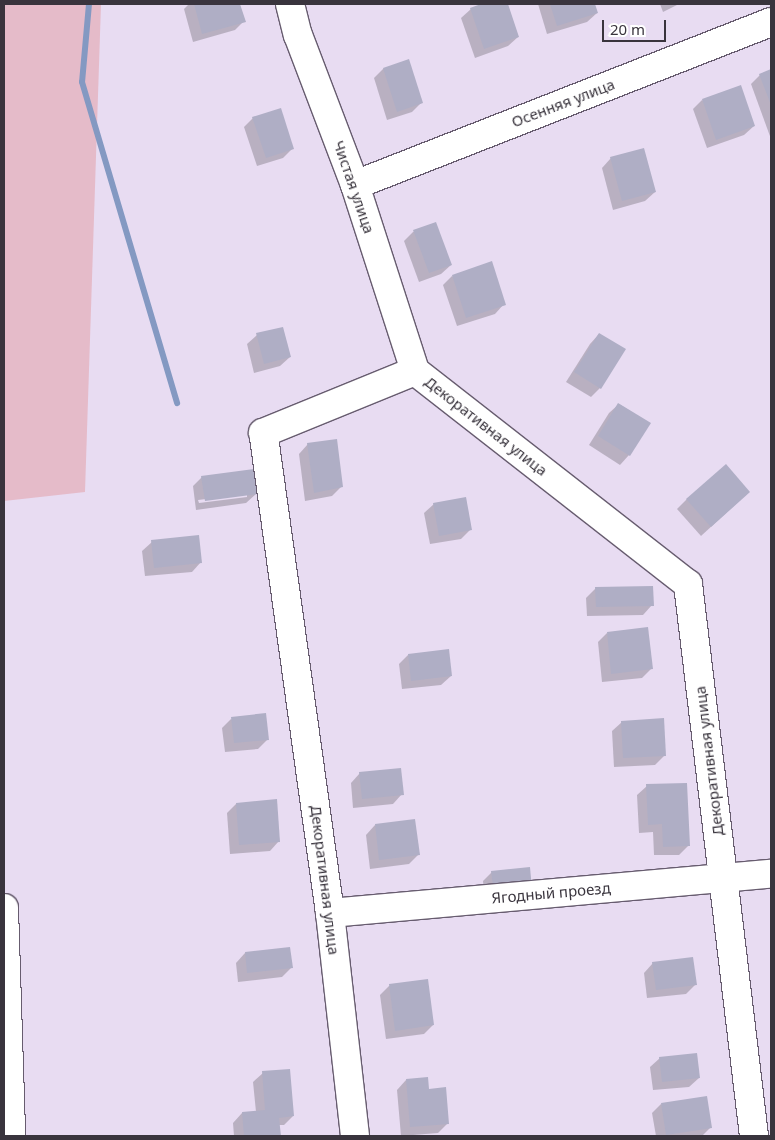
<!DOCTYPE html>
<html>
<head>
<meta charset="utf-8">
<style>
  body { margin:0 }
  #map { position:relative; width:775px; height:1140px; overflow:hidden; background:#e8dcf2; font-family:"Noto Sans",sans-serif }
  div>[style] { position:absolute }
  .green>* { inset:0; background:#e5bbc9 }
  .shadow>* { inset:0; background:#0003 }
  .stream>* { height:6px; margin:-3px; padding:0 3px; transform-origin:3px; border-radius:3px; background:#8499c2 }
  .building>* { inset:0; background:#afaec5 }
  .roads { filter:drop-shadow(1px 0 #675c6f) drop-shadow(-1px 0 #675c6f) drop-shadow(0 1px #675c6f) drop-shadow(0 -1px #675c6f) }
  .minor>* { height:28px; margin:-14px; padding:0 14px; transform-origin:14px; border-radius:14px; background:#fff }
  span { translate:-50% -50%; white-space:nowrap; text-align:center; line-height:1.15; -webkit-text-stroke:4px #fff; paint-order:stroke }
  .street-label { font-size:15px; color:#39343d }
  .frame { position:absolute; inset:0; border:5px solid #39343d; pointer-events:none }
  .scale { position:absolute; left:602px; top:20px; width:64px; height:22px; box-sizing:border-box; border:2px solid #39343d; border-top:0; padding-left:6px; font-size:15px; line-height:18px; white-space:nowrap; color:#39343d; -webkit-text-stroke:4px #fff; paint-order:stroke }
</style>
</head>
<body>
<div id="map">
  <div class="green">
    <div style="clip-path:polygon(4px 4px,101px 4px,85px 492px,4px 501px)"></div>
  </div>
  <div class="shadow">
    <div style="clip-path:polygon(189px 4px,239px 4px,244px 21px,235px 30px,193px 42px,184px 9px)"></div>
    <div style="clip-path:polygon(485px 4px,506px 4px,518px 37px,508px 46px,475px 58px,461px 18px,471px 9px)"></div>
    <div style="clip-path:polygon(538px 4px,594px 4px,597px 13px,587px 22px,547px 34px)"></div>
    <div style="clip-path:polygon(660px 4px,679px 4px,663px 12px)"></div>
    <div style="clip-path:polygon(408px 61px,421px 103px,412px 112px,387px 120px,374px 78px,383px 69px)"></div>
    <div style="clip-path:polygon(771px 71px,771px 139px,751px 84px,760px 75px)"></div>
    <div style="clip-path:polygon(702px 100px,754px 126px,744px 135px,707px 148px,693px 109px)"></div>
    <div style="clip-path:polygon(253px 118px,293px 148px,283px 158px,257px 166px,244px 127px)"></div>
    <div style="clip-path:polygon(611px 158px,655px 192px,645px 201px,613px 210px,602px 168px)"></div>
    <div style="clip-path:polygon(435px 223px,451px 265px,441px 274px,419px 282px,404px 241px,413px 232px)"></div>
    <div style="clip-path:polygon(452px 276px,504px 304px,495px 314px,457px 326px,443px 285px)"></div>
    <div style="clip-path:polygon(599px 334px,600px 388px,591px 397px,566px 382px,590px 344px)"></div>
    <div style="clip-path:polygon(257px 335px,290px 357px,280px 366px,254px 373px,247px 344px)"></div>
    <div style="clip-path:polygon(619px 404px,649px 423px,629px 455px,620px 465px,589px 445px,609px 413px)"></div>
    <div style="clip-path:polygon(308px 444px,341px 487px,332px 496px,305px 501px,299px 454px)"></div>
    <div style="clip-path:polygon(evenodd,202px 477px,256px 494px,246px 503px,196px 510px,193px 486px,202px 477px,247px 494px,247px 497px,199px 503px,198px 500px,247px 494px)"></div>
    <div style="clip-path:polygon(749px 492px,701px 536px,677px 509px,687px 499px)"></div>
    <div style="clip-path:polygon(434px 504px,470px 530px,461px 539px,430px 544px,424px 513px)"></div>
    <div style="clip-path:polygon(152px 542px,201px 562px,192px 572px,145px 576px,142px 551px)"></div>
    <div style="clip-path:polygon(596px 588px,652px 605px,643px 615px,587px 616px,586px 598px)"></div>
    <div style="clip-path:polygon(607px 633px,651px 669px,642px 678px,602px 682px,598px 642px)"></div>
    <div style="clip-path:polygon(408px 655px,451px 676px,441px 685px,402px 689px,399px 664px)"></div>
    <div style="clip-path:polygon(231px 719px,268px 739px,258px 749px,225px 752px,222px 728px)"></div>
    <div style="clip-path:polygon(622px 722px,665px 755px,655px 765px,614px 767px,612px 731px)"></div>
    <div style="clip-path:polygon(360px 773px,402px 794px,393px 804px,353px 808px,351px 783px)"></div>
    <div style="clip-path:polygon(647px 786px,689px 845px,679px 855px,654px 855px,653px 832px,639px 833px,637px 795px)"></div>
    <div style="clip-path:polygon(236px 804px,279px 841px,270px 851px,230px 854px,227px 813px)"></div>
    <div style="clip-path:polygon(375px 825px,418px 855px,409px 864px,370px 869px,366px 835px)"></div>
    <div style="clip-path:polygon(492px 872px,522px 898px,485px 902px,483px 881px)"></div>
    <div style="clip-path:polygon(245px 953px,291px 968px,282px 977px,238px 982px,236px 963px)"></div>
    <div style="clip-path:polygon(653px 963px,695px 985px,686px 994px,647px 998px,644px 973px)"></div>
    <div style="clip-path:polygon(426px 980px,433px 1025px,424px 1034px,386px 1039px,380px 995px,389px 986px)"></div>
    <div style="clip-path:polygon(660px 1058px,699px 1078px,689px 1087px,653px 1090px,650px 1067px)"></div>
    <div style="clip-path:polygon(263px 1073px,293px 1116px,284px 1125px,278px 1125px,279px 1136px,234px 1136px,233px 1123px,242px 1113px,256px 1112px,253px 1082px)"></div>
    <div style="clip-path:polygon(406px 1080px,428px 1090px,448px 1123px,438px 1133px,401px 1136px,397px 1090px)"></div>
    <div style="clip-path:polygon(661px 1104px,711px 1127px,702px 1136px,656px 1136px,652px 1113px)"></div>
  </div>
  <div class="stream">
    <div style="left:89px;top:4px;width:78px;rotate:95.1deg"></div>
    <div style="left:82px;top:82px;width:335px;rotate:73.5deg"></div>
  </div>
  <div class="building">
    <div style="clip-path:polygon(194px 4px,240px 4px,246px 22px,202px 34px)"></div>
    <div style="clip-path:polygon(481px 4px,508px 4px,519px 37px,484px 49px,470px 8px)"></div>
    <div style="clip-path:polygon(550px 4px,595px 4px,598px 13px,557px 26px)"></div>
    <div style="clip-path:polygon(409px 59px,423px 103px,397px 112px,383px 68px)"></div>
    <div style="clip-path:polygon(771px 69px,771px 105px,759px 74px)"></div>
    <div style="clip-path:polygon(741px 85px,755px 126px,716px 140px,702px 99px)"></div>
    <div style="clip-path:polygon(281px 108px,294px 149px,266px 158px,252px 117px)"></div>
    <div style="clip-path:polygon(644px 148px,656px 192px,622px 201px,610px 157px)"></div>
    <div style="clip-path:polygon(436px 222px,452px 265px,429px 273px,413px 230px)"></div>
    <div style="clip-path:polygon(492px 261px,506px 305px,466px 318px,452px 275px)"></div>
    <div style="clip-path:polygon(283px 327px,291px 357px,264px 364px,256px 333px)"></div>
    <div style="clip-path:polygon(599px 333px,626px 349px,601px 389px,574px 372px)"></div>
    <div style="clip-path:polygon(618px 403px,651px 423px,630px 456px,598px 436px)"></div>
    <div style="clip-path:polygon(337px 439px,343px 487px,314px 493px,307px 443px)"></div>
    <div style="clip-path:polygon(726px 464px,750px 492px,711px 527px,686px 499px)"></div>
    <div style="clip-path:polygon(254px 469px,257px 494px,205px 501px,201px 476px)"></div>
    <div style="clip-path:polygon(466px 497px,472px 530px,439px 536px,433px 503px)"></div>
    <div style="clip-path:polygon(199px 535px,202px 563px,154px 568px,151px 540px)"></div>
    <div style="clip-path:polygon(653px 586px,654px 606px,596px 607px,595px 587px)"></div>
    <div style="clip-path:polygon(648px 627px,653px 669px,611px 674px,607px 632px)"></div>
    <div style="clip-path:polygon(449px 649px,452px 676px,411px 681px,408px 654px)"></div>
    <div style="clip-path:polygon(266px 713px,269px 740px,234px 743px,231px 717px)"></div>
    <div style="clip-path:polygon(664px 718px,666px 756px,623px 758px,621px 721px)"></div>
    <div style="clip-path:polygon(401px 768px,404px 795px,362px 799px,359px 772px)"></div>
    <div style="clip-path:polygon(687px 783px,690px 846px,663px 847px,662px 824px,648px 825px,646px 784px)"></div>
    <div style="clip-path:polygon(277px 799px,280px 842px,239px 845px,236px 803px)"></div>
    <div style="clip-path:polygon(415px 819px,420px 855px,379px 860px,375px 824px)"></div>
    <div style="clip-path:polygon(530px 867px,532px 890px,494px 893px,491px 871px)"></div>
    <div style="clip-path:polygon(290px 947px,293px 968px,247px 973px,245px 952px)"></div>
    <div style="clip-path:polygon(693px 957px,697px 985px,656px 990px,652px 962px)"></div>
    <div style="clip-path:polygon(428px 979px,434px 1025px,395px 1031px,389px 984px)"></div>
    <div style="clip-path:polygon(697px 1053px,700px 1078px,662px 1082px,659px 1057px)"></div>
    <div style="clip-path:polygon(290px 1069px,294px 1116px,279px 1118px,281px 1136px,244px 1136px,242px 1112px,265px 1110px,262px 1071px)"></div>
    <div style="clip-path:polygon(428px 1077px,429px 1089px,446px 1087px,449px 1124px,410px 1127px,406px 1079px)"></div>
    <div style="clip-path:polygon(707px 1096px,712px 1128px,666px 1135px,661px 1103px)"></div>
  </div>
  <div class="roads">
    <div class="minor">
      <div style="left:290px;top:4px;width:32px;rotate:76deg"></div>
      <div style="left:298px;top:35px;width:160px;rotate:69.2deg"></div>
      <div style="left:355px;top:185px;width:195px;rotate:72.1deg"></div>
      <div style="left:355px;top:185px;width:447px;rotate:-21.4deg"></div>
      <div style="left:415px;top:371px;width:346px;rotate:38deg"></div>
      <div style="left:688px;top:584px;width:556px;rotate:83.18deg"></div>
      <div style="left:4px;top:908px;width:228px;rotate:88.2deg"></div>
      <div style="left:330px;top:913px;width:443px;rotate:-5.1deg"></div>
      <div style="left:355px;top:1136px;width:224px;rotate:-96.4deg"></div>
      <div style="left:330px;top:913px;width:485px;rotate:-97.9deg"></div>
      <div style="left:263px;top:433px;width:164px;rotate:-22.2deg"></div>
    </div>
  </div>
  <div class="street-label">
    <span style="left:563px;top:103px;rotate:-21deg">Осенняя улица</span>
    <span style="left:354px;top:187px;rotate:71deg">Чистая улица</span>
    <span style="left:486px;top:426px;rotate:38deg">Декоративная улица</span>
    <span style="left:709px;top:761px;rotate:-97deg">Декоративная улица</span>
    <span style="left:325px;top:880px;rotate:83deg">Декоративная улица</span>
    <span style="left:551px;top:893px;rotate:-5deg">Ягодный проезд</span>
  </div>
  <div class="frame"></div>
  <div class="scale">20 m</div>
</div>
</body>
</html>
